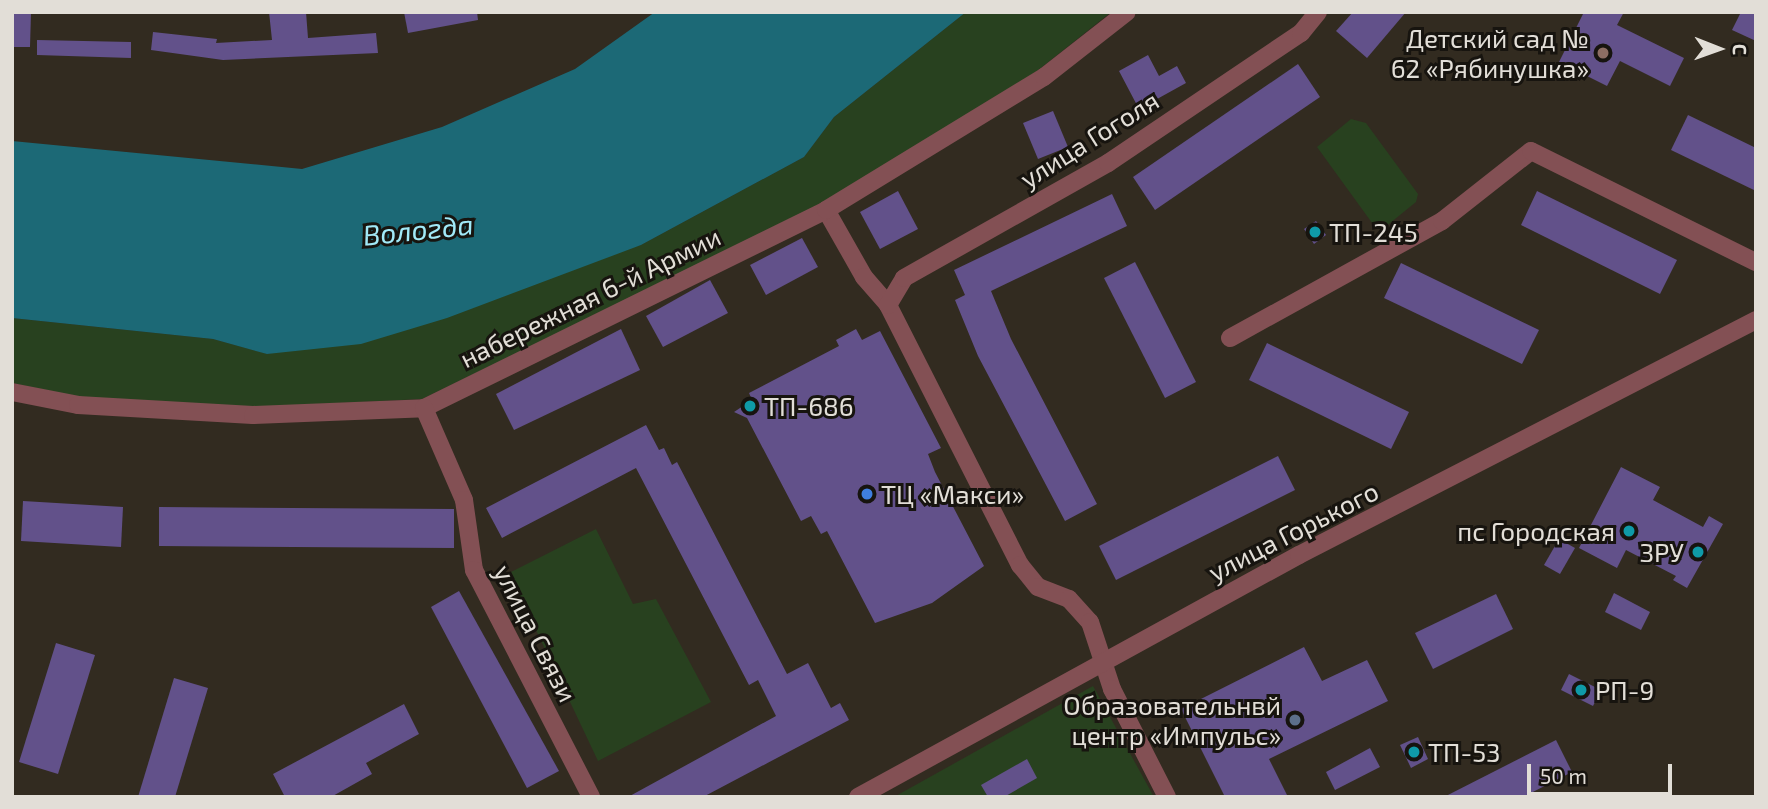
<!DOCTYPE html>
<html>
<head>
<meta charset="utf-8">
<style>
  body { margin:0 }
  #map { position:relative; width:1768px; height:809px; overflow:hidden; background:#322b20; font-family:"Exo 2",sans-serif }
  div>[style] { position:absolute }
  .green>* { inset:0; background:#28411f }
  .water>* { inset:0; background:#1c6976 }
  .building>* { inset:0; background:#62518a }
  .minor>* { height:18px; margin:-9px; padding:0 9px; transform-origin:9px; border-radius:9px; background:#835054 }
  .tertiary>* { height:18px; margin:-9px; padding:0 9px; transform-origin:9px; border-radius:9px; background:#835054 }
  .dots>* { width:19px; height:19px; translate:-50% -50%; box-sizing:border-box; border:4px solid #17140f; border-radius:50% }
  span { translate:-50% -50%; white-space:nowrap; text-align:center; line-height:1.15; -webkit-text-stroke:6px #17140f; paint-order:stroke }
  .poi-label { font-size:26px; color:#e2ded7 }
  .right { translate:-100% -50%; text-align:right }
  .left { translate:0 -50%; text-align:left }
  .street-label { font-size:26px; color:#e2ded7 }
  .water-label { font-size:28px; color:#a1e9f7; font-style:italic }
  .frame { position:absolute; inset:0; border:14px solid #e2ded7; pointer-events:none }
  .north { position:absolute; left:1684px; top:14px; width:70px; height:70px; -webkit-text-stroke:5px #17140f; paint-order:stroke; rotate:91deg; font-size:19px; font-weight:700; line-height:28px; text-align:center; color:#e2ded7 }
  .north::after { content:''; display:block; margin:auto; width:24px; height:32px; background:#e2ded7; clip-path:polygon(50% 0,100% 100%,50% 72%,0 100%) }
  .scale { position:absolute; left:1527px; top:764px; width:145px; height:32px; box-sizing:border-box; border:4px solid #e2ded7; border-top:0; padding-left:9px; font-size:21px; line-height:24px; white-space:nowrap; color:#e2ded7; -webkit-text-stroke:5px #17140f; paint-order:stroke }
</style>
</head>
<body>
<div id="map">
  <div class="green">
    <div style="clip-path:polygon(966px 12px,1111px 12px,1037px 71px,823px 205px,422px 399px,253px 407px,79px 397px,12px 383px,12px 318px,213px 339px,268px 354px,641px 245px,804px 157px,834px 117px)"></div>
    <div style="clip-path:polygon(1351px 119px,1366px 123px,1418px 194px,1416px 202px,1384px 228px,1375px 227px,1317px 147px)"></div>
    <div style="clip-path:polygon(596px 529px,633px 604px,656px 599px,711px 702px,598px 761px,509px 573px)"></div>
    <div style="clip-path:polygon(1093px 686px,1154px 797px,894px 797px)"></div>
  </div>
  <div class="water">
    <div style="clip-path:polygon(655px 12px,966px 12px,834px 117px,804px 157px,641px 245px,447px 318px,361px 344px,267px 354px,213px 339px,12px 318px,12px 141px,302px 169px,442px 127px,575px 69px)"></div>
  </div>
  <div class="building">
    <div style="clip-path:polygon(14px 12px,31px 12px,30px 47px,12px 47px)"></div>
    <div style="clip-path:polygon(269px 12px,306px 12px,308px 38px,376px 33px,378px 53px,223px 60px,151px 50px,153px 32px,217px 39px,216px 43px,272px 40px)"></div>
    <div style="clip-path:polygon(404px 12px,477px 12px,478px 20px,408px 33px)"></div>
    <div style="clip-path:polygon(1353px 12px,1406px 12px,1367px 58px,1336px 31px)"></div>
    <div style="clip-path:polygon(1584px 12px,1624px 12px,1617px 25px,1684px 58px,1670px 86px,1620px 61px,1607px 86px,1559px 62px)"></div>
    <div style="clip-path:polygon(1741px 12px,1756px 12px,1756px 41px,1732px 30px)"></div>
    <div style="clip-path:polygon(37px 40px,131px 42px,131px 58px,37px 55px)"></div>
    <div style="clip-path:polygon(1148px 55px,1159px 76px,1177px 66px,1186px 83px,1139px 109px,1119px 71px)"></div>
    <div style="clip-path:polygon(1298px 64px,1320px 97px,1155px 210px,1133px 177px)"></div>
    <div style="clip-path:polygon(1053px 111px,1068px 147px,1038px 159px,1023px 123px)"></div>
    <div style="clip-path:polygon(1688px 115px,1756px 148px,1756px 191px,1671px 150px)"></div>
    <div style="clip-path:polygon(898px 191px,918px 229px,880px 249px,860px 212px)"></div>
    <div style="clip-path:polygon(1537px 191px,1677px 260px,1660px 294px,1521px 225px)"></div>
    <div style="clip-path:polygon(1112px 194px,1127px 226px,991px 291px,1011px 339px,1097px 504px,1065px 521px,978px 356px,955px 300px,965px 295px,954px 270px)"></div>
    <div style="clip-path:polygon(1316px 221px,1326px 235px,1314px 244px,1304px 229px)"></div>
    <div style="clip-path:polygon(802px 238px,818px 267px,766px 295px,750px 265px)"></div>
    <div style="clip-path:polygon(1135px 262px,1196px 382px,1165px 398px,1104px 278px)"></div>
    <div style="clip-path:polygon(1401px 263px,1539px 330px,1522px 364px,1384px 298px)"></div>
    <div style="clip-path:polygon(710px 280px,728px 313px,663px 347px,646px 316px)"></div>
    <div style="clip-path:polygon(621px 329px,640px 370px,514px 430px,496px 394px)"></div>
    <div style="clip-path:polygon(856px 329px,862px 340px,880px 331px,941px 448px,928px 454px,935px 472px,984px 566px,932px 603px,875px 623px,827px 531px,821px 534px,811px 516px,801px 521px,747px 418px,734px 412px,752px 400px,749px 393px,839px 346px,836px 340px)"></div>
    <div style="clip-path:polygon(1267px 343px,1409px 412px,1391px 449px,1249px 380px)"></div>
    <div style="clip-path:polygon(646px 425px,659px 450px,664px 448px,672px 465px,677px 462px,787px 674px,808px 663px,831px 708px,840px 703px,849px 720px,703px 797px,628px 797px,776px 716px,758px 680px,749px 685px,636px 468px,502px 538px,486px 508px)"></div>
    <div style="clip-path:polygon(1278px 456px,1295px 490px,1116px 580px,1099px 546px)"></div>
    <div style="clip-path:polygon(1621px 467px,1660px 487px,1653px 500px,1703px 527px,1709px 516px,1723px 524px,1687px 588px,1673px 580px,1676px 576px,1626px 550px,1617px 568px,1579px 548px)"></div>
    <div style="clip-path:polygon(23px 501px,123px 507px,121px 547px,21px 541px)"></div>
    <div style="clip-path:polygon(159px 507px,454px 509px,454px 548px,159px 546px)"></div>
    <div style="clip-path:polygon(1559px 539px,1575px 548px,1560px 574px,1544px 565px)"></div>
    <div style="clip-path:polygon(459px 591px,559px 771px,527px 788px,431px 607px)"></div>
    <div style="clip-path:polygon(1614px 593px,1650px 612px,1641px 630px,1605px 612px)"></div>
    <div style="clip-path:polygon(1496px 594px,1513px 629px,1433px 669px,1415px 633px)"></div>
    <div style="clip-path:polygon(56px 643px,95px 655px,58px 774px,19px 762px)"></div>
    <div style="clip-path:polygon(1304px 647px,1322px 681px,1367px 660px,1388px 701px,1269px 759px,1288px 797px,1225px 797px,1181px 709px)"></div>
    <div style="clip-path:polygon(1569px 674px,1601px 690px,1593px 706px,1561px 690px)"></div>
    <div style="clip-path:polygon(174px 678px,208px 688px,175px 797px,138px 797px)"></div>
    <div style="clip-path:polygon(404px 704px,419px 734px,366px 763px,372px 774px,331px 797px,285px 797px,273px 774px)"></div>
    <div style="clip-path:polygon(1418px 737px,1428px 759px,1411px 768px,1400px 745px)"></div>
    <div style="clip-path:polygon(1556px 740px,1572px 772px,1523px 797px,1444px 797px)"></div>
    <div style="clip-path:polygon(1370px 748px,1380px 767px,1335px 790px,1326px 772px)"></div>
    <div style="clip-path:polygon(1027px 759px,1037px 778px,1004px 797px,988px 797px,981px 785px)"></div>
  </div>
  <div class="minor">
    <div style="left:826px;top:210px;width:77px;rotate:60.4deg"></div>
    <div style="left:864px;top:277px;width:37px;rotate:49deg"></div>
    <div style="left:888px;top:305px;width:292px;rotate:63.1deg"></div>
    <div style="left:1020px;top:565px;width:28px;rotate:51deg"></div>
    <div style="left:1038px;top:587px;width:33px;rotate:21deg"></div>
    <div style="left:1069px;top:599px;width:31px;rotate:48deg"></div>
    <div style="left:1090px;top:622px;width:71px;rotate:71.8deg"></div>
    <div style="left:1112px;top:689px;width:121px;rotate:63deg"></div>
    <div style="left:888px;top:305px;width:31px;rotate:-59deg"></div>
    <div style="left:904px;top:278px;width:234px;rotate:-29.4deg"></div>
    <div style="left:1108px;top:163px;width:233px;rotate:-34deg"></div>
    <div style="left:1301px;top:33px;width:27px;rotate:-51deg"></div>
    <div style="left:1230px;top:338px;width:242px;rotate:-28.9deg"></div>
    <div style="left:1442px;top:221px;width:113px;rotate:-38.2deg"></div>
    <div style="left:1531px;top:151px;width:251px;rotate:26.3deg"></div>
    <div style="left:12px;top:392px;width:67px;rotate:11.1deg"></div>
    <div style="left:78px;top:405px;width:175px;rotate:3.3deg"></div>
    <div style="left:253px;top:415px;width:171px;rotate:-2.3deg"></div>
    <div style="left:424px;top:408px;width:448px;rotate:-26.2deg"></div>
    <div style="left:826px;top:210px;width:255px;rotate:-31.4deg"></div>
    <div style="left:1044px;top:77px;width:105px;rotate:-38.1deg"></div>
    <div style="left:424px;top:408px;width:100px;rotate:66.5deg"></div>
    <div style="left:464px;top:500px;width:71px;rotate:81.9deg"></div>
    <div style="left:474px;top:570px;width:255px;rotate:62.7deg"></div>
  </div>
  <div class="tertiary">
    <div style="left:858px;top:797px;width:503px;rotate:-28.76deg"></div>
    <div style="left:1299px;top:555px;width:514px;rotate:-27.21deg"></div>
  </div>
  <div class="dots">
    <div style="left:1603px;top:53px;background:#8d6e63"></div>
    <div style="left:1315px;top:232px;background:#0f9aa8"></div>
    <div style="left:750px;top:406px;background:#0f9aa8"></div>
    <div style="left:867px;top:494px;background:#3f7fe0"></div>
    <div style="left:1629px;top:531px;background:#0f9aa8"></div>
    <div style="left:1698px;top:552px;background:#0f9aa8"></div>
    <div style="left:1581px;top:690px;background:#0f9aa8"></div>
    <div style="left:1295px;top:720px;background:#5c6f8a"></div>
    <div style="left:1414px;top:752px;background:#0f9aa8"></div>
  </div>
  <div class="poi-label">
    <span class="right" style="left:1589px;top:53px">Детский сад №<br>62 «Рябинушка»</span>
    <span class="left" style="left:1329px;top:232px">ТП-245</span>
    <span class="left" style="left:764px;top:406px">ТП-686</span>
    <span class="left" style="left:881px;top:494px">ТЦ «Макси»</span>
    <span class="right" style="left:1615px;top:531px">пс Городская</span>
    <span class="right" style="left:1684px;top:552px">ЗРУ</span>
    <span class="left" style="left:1595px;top:690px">РП-9</span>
    <span class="right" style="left:1281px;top:720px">Образовательнвй<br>центр «Импульс»</span>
    <span class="left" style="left:1428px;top:752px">ТП-53</span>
  </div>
  <div class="street-label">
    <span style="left:1089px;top:139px;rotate:-32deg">улица Гоголя</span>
    <span style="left:590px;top:297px;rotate:-26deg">набережная 6-й Армии</span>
    <span style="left:1293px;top:531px;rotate:-27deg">улица Горького</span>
    <span style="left:536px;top:633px;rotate:63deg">улица Связи</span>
  </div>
  <div class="water-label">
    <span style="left:418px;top:229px;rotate:-6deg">Вологда</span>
  </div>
  <div class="frame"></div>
  <div class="north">С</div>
  <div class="scale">50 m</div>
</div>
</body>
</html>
